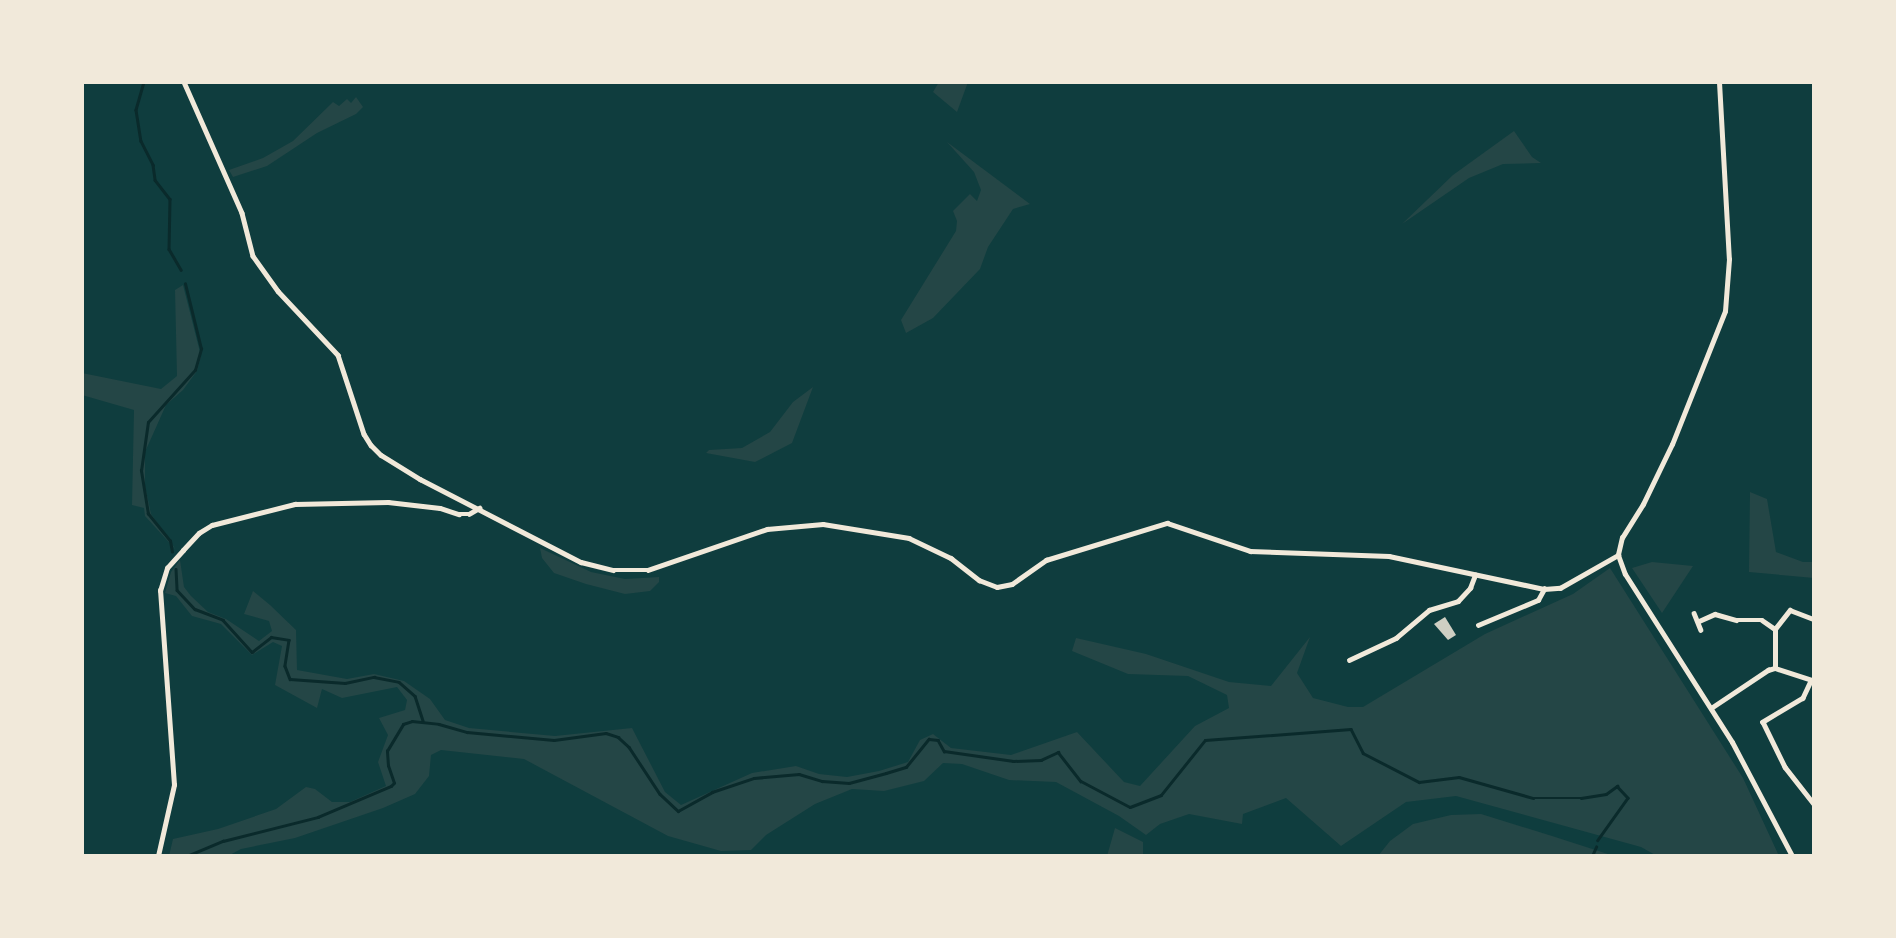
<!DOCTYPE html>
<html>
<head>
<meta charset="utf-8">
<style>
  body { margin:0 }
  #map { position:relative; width:1896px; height:938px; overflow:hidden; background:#0f3d3e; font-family:"Archivo Narrow",sans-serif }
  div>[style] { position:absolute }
  .green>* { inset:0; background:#244646 }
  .stream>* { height:2.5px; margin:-1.25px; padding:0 1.25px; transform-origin:1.25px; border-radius:1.25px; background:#0a2a2b }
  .building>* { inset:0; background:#cfcfc3 }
  .minor>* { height:4.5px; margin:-2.25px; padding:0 2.25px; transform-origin:2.25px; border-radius:2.25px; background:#f1e9da }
  .secondary>* { height:5px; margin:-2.5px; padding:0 2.5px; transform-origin:2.5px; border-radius:2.5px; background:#f1e9da }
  span { translate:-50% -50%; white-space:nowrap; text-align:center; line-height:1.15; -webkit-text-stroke:5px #f1e9da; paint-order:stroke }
  .frame { position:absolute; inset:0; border:84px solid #f1e9da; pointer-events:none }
</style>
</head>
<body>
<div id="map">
  <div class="green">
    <div style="clip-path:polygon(939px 82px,968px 82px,957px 112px,933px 92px)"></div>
    <div style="clip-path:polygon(356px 97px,363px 107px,356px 114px,317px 133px,267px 166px,233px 177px,229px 170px,263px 158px,293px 141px,333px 102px,339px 106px,347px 99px,351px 103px)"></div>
    <div style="clip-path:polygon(1514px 131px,1532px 157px,1541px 163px,1503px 164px,1469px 178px,1402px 224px,1453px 175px)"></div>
    <div style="clip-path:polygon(947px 142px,1030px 204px,1013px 209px,988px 247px,980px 269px,933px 318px,906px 333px,901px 320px,956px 231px,957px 221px,953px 211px,970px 194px,977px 201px,981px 190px,974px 172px)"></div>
    <div style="clip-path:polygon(183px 285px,201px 356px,197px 371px,183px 390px,166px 405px,145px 452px,145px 486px,151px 514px,176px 550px,145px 516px,144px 508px,132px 505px,134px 410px,82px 395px,82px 373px,161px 389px,177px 376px,175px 290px)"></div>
    <div style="clip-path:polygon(813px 387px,792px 443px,755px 462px,706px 453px,709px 450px,742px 448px,770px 432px,793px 402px)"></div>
    <div style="clip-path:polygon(1750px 492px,1767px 499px,1776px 552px,1803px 562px,1814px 562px,1814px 578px,1749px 572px)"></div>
    <div style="clip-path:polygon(540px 548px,591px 572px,625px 579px,659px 577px,659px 582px,650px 591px,625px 594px,586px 584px,554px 573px,542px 558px)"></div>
    <div style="clip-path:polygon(180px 560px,184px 587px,191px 596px,208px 612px,226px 619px,259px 641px,272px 631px,269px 621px,244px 614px,253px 591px,270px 605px,296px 630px,297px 670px,347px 679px,374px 674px,404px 681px,430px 699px,445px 720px,469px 728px,555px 736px,632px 728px,665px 792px,681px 805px,752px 773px,796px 766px,819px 774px,847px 777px,879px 771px,908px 762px,920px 740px,933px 734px,951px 748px,1011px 755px,1077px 732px,1124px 782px,1140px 786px,1195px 726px,1229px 708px,1227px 695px,1188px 676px,1128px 674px,1072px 651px,1076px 638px,1146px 654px,1229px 682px,1271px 686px,1310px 637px,1297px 673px,1313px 698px,1348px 707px,1363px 707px,1485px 634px,1573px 594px,1610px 568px,1743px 778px,1779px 856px,1657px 856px,1641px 847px,1456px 796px,1406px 802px,1341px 846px,1286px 798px,1243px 814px,1242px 824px,1189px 814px,1160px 824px,1146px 835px,1119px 816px,1056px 782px,1009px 780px,962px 764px,943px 763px,924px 781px,884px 791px,852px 789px,815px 804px,766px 835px,751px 850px,721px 851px,668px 836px,524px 759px,441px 750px,431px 755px,429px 776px,415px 794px,383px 808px,295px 838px,241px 849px,228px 856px,169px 856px,173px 839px,218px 829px,276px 809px,306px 787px,315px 789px,332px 802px,350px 802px,386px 786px,378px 762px,388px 735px,379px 718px,405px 710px,407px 700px,397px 687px,342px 698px,322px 689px,317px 708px,275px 685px,282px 646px,273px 642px,252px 655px,221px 624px,192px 616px,176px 596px,165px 593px,171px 572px)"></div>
    <div style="clip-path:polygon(1652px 562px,1693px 566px,1662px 613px,1632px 568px)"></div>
    <div style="clip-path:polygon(1481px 814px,1552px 836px,1614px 856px,1378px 856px,1390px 841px,1413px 824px,1451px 815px)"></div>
    <div style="clip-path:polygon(1115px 828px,1143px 842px,1143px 856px,1107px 856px)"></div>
  </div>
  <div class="stream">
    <div style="left:144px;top:82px;width:29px;rotate:106deg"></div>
    <div style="left:136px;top:110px;width:31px;rotate:81deg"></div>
    <div style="left:141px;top:141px;width:27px;rotate:63deg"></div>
    <div style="left:153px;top:165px;width:15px;rotate:82deg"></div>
    <div style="left:155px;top:180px;width:24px;rotate:52deg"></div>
    <div style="left:170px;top:199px;width:50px;rotate:91.1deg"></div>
    <div style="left:169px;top:249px;width:24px;rotate:60deg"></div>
    <div style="left:172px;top:552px;width:11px;rotate:-100deg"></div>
    <div style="left:170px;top:541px;width:35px;rotate:-129deg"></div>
    <div style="left:148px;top:514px;width:44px;rotate:-99.2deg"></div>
    <div style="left:141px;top:471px;width:49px;rotate:-81.9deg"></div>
    <div style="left:148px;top:422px;width:70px;rotate:-47.9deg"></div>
    <div style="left:195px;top:370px;width:22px;rotate:-74deg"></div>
    <div style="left:201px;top:349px;width:67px;rotate:-103.8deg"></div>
    <div style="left:176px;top:569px;width:21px;rotate:87deg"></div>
    <div style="left:177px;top:590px;width:26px;rotate:47deg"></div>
    <div style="left:195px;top:609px;width:30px;rotate:21deg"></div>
    <div style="left:223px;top:620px;width:43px;rotate:47.8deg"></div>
    <div style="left:252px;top:652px;width:24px;rotate:-38deg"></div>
    <div style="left:271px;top:637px;width:18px;rotate:9deg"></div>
    <div style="left:289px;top:640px;width:26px;rotate:99deg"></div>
    <div style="left:285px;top:666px;width:14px;rotate:69deg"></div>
    <div style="left:290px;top:679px;width:55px;rotate:4.2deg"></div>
    <div style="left:345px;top:683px;width:30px;rotate:-12deg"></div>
    <div style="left:374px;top:677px;width:25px;rotate:11deg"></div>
    <div style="left:399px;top:682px;width:21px;rotate:41deg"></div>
    <div style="left:415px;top:696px;width:26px;rotate:72deg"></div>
    <div style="left:187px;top:856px;width:39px;rotate:-23deg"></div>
    <div style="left:223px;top:841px;width:98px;rotate:-14.2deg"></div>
    <div style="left:318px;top:817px;width:79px;rotate:-23deg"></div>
    <div style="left:391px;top:786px;width:4px;rotate:-45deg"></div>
    <div style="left:394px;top:783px;width:18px;rotate:-109deg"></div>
    <div style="left:388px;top:766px;width:15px;rotate:-94deg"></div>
    <div style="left:387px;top:751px;width:31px;rotate:-59deg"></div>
    <div style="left:403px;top:724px;width:9px;rotate:-18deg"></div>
    <div style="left:412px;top:721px;width:27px;rotate:6deg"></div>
    <div style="left:439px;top:724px;width:29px;rotate:16deg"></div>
    <div style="left:467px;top:732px;width:87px;rotate:5.3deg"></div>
    <div style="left:554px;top:740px;width:52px;rotate:-7.7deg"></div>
    <div style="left:606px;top:733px;width:13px;rotate:18deg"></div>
    <div style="left:618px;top:737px;width:15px;rotate:42deg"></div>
    <div style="left:629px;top:747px;width:56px;rotate:56.6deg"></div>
    <div style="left:660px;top:794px;width:25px;rotate:43deg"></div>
    <div style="left:678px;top:811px;width:39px;rotate:-29deg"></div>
    <div style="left:712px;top:792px;width:44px;rotate:-18.4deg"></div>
    <div style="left:754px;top:778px;width:45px;rotate:-5.1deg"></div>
    <div style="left:799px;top:774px;width:24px;rotate:17deg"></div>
    <div style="left:822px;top:781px;width:27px;rotate:4deg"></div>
    <div style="left:849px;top:783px;width:38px;rotate:-15deg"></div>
    <div style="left:886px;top:773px;width:21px;rotate:-17deg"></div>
    <div style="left:906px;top:767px;width:36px;rotate:-51deg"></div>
    <div style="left:929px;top:739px;width:9px;rotate:6deg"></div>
    <div style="left:938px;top:740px;width:13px;rotate:61deg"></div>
    <div style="left:944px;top:751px;width:70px;rotate:8.2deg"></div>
    <div style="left:1013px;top:761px;width:28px;rotate:-2deg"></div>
    <div style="left:1041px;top:760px;width:19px;rotate:-25deg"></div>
    <div style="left:1058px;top:752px;width:37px;rotate:52deg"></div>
    <div style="left:1081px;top:781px;width:55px;rotate:28deg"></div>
    <div style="left:1130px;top:807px;width:33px;rotate:-21deg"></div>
    <div style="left:1161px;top:795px;width:70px;rotate:-51.3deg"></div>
    <div style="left:1205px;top:740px;width:146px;rotate:-4.3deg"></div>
    <div style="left:1351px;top:729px;width:27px;rotate:63deg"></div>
    <div style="left:1363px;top:753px;width:63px;rotate:27.4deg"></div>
    <div style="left:1419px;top:782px;width:40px;rotate:-7.1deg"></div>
    <div style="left:1459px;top:777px;width:77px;rotate:15.8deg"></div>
    <div style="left:1533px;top:798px;width:48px"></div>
    <div style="left:1581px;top:798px;width:25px;rotate:-9deg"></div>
    <div style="left:1606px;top:794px;width:14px;rotate:-36deg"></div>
    <div style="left:1617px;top:786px;width:16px;rotate:47deg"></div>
    <div style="left:1628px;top:798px;width:52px;rotate:125.5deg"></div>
    <div style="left:1592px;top:856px;width:10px;rotate:-66deg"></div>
  </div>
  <div class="building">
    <div style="clip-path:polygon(1445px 617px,1456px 635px,1448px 640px,1434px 624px)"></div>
  </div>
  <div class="minor">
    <div style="left:184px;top:82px;width:143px;rotate:66.1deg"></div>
    <div style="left:242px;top:213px;width:44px;rotate:75.7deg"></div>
    <div style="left:253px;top:256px;width:43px;rotate:54.5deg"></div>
    <div style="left:278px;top:291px;width:88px;rotate:46.8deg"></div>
    <div style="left:338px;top:355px;width:83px;rotate:71.8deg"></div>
    <div style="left:364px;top:434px;width:13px;rotate:58deg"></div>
    <div style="left:371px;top:445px;width:14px;rotate:45deg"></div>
    <div style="left:381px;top:455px;width:46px;rotate:31.6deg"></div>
    <div style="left:420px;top:479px;width:181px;rotate:27.3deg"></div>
    <div style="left:581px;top:562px;width:33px;rotate:14deg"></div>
    <div style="left:613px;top:570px;width:35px"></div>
    <div style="left:648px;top:570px;width:126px;rotate:-19deg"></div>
    <div style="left:767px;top:529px;width:56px;rotate:-5.1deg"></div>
    <div style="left:823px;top:524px;width:87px;rotate:9.2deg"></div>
    <div style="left:909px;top:538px;width:47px;rotate:25.5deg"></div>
    <div style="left:951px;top:558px;width:36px;rotate:38deg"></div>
    <div style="left:979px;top:580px;width:19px;rotate:21deg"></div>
    <div style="left:997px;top:587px;width:15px;rotate:-11deg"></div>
    <div style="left:1012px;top:584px;width:42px;rotate:-35.2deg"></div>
    <div style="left:1046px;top:560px;width:127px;rotate:-17deg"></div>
    <div style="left:1167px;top:523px;width:88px;rotate:18.6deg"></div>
    <div style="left:1250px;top:551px;width:139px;rotate:2.1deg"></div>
    <div style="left:1389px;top:556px;width:158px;rotate:12deg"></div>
    <div style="left:1544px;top:589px;width:16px;rotate:-4deg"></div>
    <div style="left:1560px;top:588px;width:67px;rotate:-29.6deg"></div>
    <div style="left:1694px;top:613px;width:18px;rotate:68deg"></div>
    <div style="left:1699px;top:621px;width:17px;rotate:-24deg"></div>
    <div style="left:1715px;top:614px;width:22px;rotate:16deg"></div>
    <div style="left:1736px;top:620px;width:26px"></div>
    <div style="left:1762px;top:620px;width:16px;rotate:35deg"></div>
    <div style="left:1478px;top:625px;width:65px;rotate:-22.6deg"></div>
    <div style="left:1538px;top:600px;width:13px;rotate:-61deg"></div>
    <div style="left:1349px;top:660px;width:52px;rotate:-25.1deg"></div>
    <div style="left:1396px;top:638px;width:43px;rotate:-40.3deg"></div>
    <div style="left:1429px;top:610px;width:30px;rotate:-17deg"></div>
    <div style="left:1458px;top:601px;width:18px;rotate:-47deg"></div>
    <div style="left:1470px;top:588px;width:14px;rotate:-69deg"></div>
    <div style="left:1775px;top:668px;width:39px;rotate:-90deg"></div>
    <div style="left:1775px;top:629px;width:24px;rotate:-52deg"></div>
    <div style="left:1790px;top:610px;width:26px;rotate:21deg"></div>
    <div style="left:1811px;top:681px;width:19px;rotate:115deg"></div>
    <div style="left:1803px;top:698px;width:47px;rotate:149deg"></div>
    <div style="left:1763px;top:722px;width:50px;rotate:63.9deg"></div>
    <div style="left:1785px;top:767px;width:47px;rotate:51.9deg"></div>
    <div style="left:1711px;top:708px;width:69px;rotate:-33.7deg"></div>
    <div style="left:1768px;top:670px;width:7px;rotate:-16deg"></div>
    <div style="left:1775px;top:668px;width:39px;rotate:18deg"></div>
    <div style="left:158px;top:856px;width:73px;rotate:-77.3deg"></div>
    <div style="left:174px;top:785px;width:195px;rotate:-94.1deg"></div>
    <div style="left:160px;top:591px;width:24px;rotate:-73deg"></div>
    <div style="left:167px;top:568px;width:24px;rotate:-48deg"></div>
    <div style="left:183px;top:550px;width:23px;rotate:-47deg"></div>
    <div style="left:199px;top:533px;width:15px;rotate:-32deg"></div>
    <div style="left:212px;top:525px;width:86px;rotate:-14.2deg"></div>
    <div style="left:295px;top:504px;width:93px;rotate:-1.2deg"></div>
    <div style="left:388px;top:502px;width:52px;rotate:6.6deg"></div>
    <div style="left:440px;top:508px;width:20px;rotate:18deg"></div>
    <div style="left:459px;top:514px;width:10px"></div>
    <div style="left:469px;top:514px;width:12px;rotate:-31deg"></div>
  </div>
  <div class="secondary">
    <div style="left:1719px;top:82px;width:177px;rotate:86.8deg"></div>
    <div style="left:1729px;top:259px;width:52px;rotate:94.4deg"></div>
    <div style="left:1725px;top:311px;width:143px;rotate:111.7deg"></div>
    <div style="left:1672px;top:444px;width:67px;rotate:115.8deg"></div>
    <div style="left:1643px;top:504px;width:39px;rotate:122deg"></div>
    <div style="left:1622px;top:537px;width:18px;rotate:103deg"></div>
    <div style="left:1618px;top:555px;width:20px;rotate:70deg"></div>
    <div style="left:1625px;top:574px;width:199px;rotate:57.5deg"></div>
    <div style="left:1732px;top:742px;width:129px;rotate:62.2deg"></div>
  </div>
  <div class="frame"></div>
</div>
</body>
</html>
